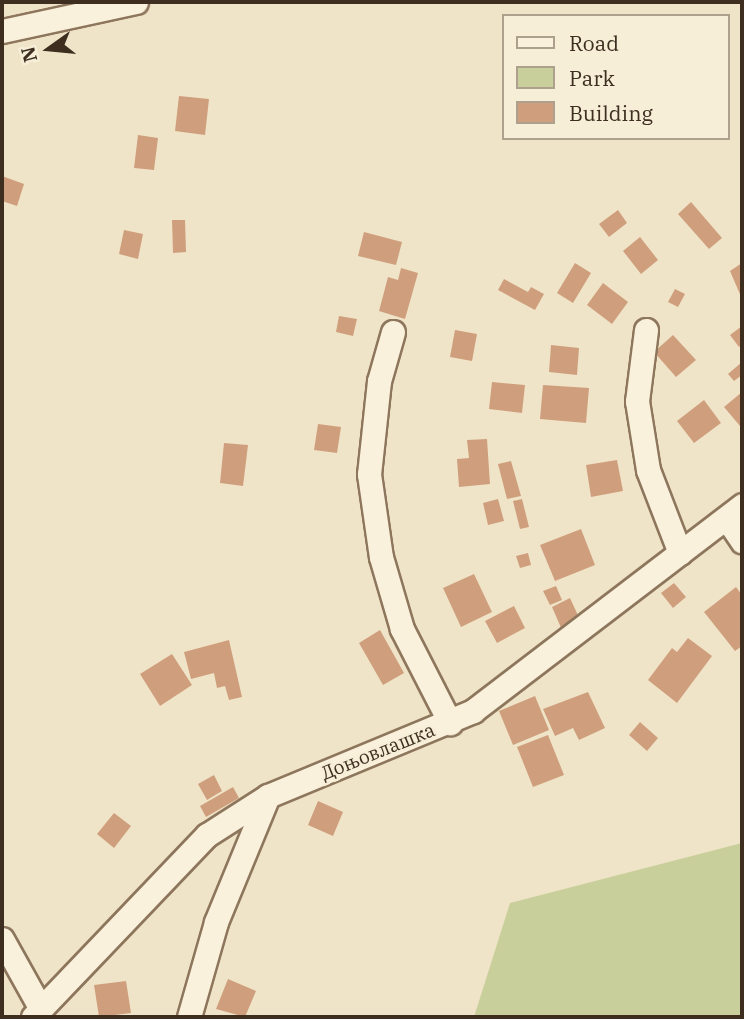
<!DOCTYPE html>
<html>
<head>
<meta charset="utf-8">
<style>
  body { margin:0 }
  #map { position:relative; width:744px; height:1019px; overflow:hidden; background:#f0e4c8; font-family:"IBM Plex Serif",serif }
  div>[style] { position:absolute }
  .green>* { inset:0; background:#c9cf9b }
  .building>* { inset:0; background:#cf9f7d }
  .roads { filter:drop-shadow(2px 0 #8d765c) drop-shadow(-2px 0 #8d765c) drop-shadow(0 2px #8d765c) drop-shadow(0 -2px #8d765c) }
  .minor>* { height:23px; margin:-11.5px; padding:0 11.5px; transform-origin:11.5px; border-radius:11.5px; background:#faf1dc }
  span { translate:-50% -50%; white-space:nowrap; text-align:center; line-height:1.15; -webkit-text-stroke:5px #f7eed8; paint-order:stroke }
  .street-label { font-size:19px; color:#3d2e20 }
  .frame { position:absolute; inset:0; border:4px solid #3d2e20; pointer-events:none }
  .legend { position:absolute; left:502px; top:14px; width:228px; height:126px; box-sizing:border-box; background:#f7eed8; border:2px solid #ada18e; margin:0; padding:9px 12px; list-style:none; font-size:21px; color:#3d2e20 }
  .legend li { display:flex; align-items:center; gap:14px; height:35px }
  .legend b { width:35px; border:2px solid #ada18e }
  .north { position:absolute; left:14px; top:14px; width:70px; height:70px; -webkit-text-stroke:5px #f7eed8; paint-order:stroke; rotate:255deg; font-size:19px; font-weight:700; line-height:28px; text-align:center; color:#3d2e20 }
  .north::after { content:''; display:block; margin:auto; width:24px; height:32px; background:#3d2e20; clip-path:polygon(50% 0,100% 100%,50% 72%,0 100%) }
</style>
</head>
<body>
<div id="map">
  <div class="green">
    <div style="clip-path:polygon(742px 843px,742px 1017px,474px 1017px,510px 903px)"></div>
  </div>
  <div class="building">
    <div style="clip-path:polygon(179px 96px,209px 99px,205px 135px,175px 131px)"></div>
    <div style="clip-path:polygon(138px 135px,158px 138px,154px 170px,134px 168px)"></div>
    <div style="clip-path:polygon(2px 176px,24px 184px,17px 206px,2px 201px)"></div>
    <div style="clip-path:polygon(691px 202px,722px 238px,709px 249px,678px 214px)"></div>
    <div style="clip-path:polygon(618px 210px,627px 223px,609px 237px,599px 224px)"></div>
    <div style="clip-path:polygon(172px 220px,185px 220px,186px 252px,173px 253px)"></div>
    <div style="clip-path:polygon(124px 230px,143px 234px,138px 259px,119px 254px)"></div>
    <div style="clip-path:polygon(364px 232px,402px 242px,396px 265px,358px 256px)"></div>
    <div style="clip-path:polygon(640px 237px,658px 260px,641px 274px,623px 251px)"></div>
    <div style="clip-path:polygon(575px 263px,591px 273px,573px 303px,557px 293px)"></div>
    <div style="clip-path:polygon(742px 263px,742px 299px,730px 271px)"></div>
    <div style="clip-path:polygon(401px 268px,418px 273px,405px 319px,379px 311px,388px 277px,398px 280px)"></div>
    <div style="clip-path:polygon(504px 279px,528px 292px,531px 287px,544px 294px,535px 310px,498px 290px)"></div>
    <div style="clip-path:polygon(603px 283px,628px 302px,612px 324px,587px 305px)"></div>
    <div style="clip-path:polygon(675px 289px,685px 294px,678px 307px,668px 302px)"></div>
    <div style="clip-path:polygon(339px 316px,357px 319px,353px 336px,336px 332px)"></div>
    <div style="clip-path:polygon(742px 326px,742px 344px,739px 347px,730px 335px)"></div>
    <div style="clip-path:polygon(455px 330px,477px 334px,472px 361px,450px 357px)"></div>
    <div style="clip-path:polygon(673px 335px,696px 360px,676px 377px,654px 352px)"></div>
    <div style="clip-path:polygon(551px 345px,579px 348px,577px 375px,549px 372px)"></div>
    <div style="clip-path:polygon(742px 362px,742px 375px,734px 381px,728px 374px)"></div>
    <div style="clip-path:polygon(492px 382px,525px 385px,522px 413px,489px 409px)"></div>
    <div style="clip-path:polygon(543px 385px,589px 388px,586px 423px,540px 419px)"></div>
    <div style="clip-path:polygon(742px 392px,742px 424px,740px 426px,724px 407px)"></div>
    <div style="clip-path:polygon(704px 400px,721px 423px,694px 443px,677px 421px)"></div>
    <div style="clip-path:polygon(318px 424px,341px 427px,337px 453px,314px 450px)"></div>
    <div style="clip-path:polygon(487px 439px,490px 484px,459px 487px,457px 459px,469px 458px,467px 440px)"></div>
    <div style="clip-path:polygon(224px 443px,248px 445px,243px 486px,220px 483px)"></div>
    <div style="clip-path:polygon(617px 460px,623px 491px,591px 497px,586px 465px)"></div>
    <div style="clip-path:polygon(511px 461px,521px 496px,507px 499px,498px 464px)"></div>
    <div style="clip-path:polygon(498px 499px,504px 521px,488px 525px,483px 503px)"></div>
    <div style="clip-path:polygon(522px 499px,529px 527px,520px 529px,513px 501px)"></div>
    <div style="clip-path:polygon(581px 529px,595px 565px,555px 581px,540px 545px)"></div>
    <div style="clip-path:polygon(528px 553px,531px 565px,520px 568px,516px 556px)"></div>
    <div style="clip-path:polygon(474px 574px,492px 612px,461px 627px,443px 588px)"></div>
    <div style="clip-path:polygon(674px 583px,686px 597px,673px 608px,661px 593px)"></div>
    <div style="clip-path:polygon(556px 586px,562px 600px,550px 605px,543px 591px)"></div>
    <div style="clip-path:polygon(736px 587px,742px 595px,742px 646px,735px 651px,704px 612px)"></div>
    <div style="clip-path:polygon(570px 598px,581px 622px,562px 630px,552px 607px)"></div>
    <div style="clip-path:polygon(514px 606px,525px 628px,497px 643px,485px 621px)"></div>
    <div style="clip-path:polygon(380px 630px,404px 673px,383px 685px,359px 643px)"></div>
    <div style="clip-path:polygon(688px 638px,712px 656px,677px 703px,648px 680px,672px 648px,677px 652px)"></div>
    <div style="clip-path:polygon(229px 640px,242px 697px,229px 700px,225px 686px,217px 688px,214px 673px,191px 679px,184px 652px)"></div>
    <div style="clip-path:polygon(172px 654px,192px 685px,160px 706px,140px 674px)"></div>
    <div style="clip-path:polygon(588px 692px,605px 728px,579px 740px,573px 728px,555px 736px,543px 709px)"></div>
    <div style="clip-path:polygon(535px 696px,549px 730px,513px 745px,499px 711px)"></div>
    <div style="clip-path:polygon(640px 722px,658px 738px,647px 751px,629px 735px)"></div>
    <div style="clip-path:polygon(548px 735px,564px 775px,533px 787px,517px 747px)"></div>
    <div style="clip-path:polygon(214px 775px,222px 791px,207px 800px,198px 784px)"></div>
    <div style="clip-path:polygon(233px 787px,239px 798px,206px 817px,200px 806px)"></div>
    <div style="clip-path:polygon(318px 801px,343px 812px,333px 836px,308px 825px)"></div>
    <div style="clip-path:polygon(114px 813px,131px 826px,114px 848px,97px 834px)"></div>
    <div style="clip-path:polygon(228px 979px,256px 991px,245px 1017px,216px 1009px)"></div>
    <div style="clip-path:polygon(126px 981px,131px 1013px,99px 1017px,94px 985px)"></div>
  </div>
  <div class="roads">
    <div class="minor">
      <div style="left:2px;top:31px;width:137px;rotate:-12.2deg"></div>
      <div style="left:646px;top:330px;width:72px;rotate:97.2deg"></div>
      <div style="left:637px;top:401px;width:70px;rotate:80.9deg"></div>
      <div style="left:648px;top:470px;width:89px;rotate:68.9deg"></div>
      <div style="left:393px;top:332px;width:51px;rotate:105.9deg"></div>
      <div style="left:379px;top:381px;width:94px;rotate:96.1deg"></div>
      <div style="left:369px;top:474px;width:84px;rotate:81.8deg"></div>
      <div style="left:381px;top:557px;width:75px;rotate:73.7deg"></div>
      <div style="left:402px;top:629px;width:106px;rotate:62.9deg"></div>
      <div style="left:727px;top:519px;width:27px;rotate:56deg"></div>
      <div style="left:2px;top:939px;width:80px;rotate:60.9deg"></div>
      <div style="left:33px;top:1017px;width:252px;rotate:-46.3deg"></div>
      <div style="left:207px;top:835px;width:72px;rotate:-32.6deg"></div>
      <div style="left:268px;top:796px;width:222px;rotate:-22.5deg"></div>
      <div style="left:473px;top:711px;width:339px;rotate:-37.4deg"></div>
      <div style="left:189px;top:1017px;width:99px;rotate:-74.1deg"></div>
      <div style="left:216px;top:922px;width:136px;rotate:-67.6deg"></div>
    </div>
  </div>
  <div class="street-label">
    <span style="left:378px;top:752px;rotate:-22deg">Доњовлашка</span>
  </div>
  <div class="frame"></div>
  <ul class="legend">
  <li><b style="height:9px;background:#faf1dc"></b>Road</li>
  <li><b style="height:19px;background:#c9cf9b"></b>Park</li>
  <li><b style="height:19px;background:#cf9f7d"></b>Building</li>
  </ul>
  <div class="north">N</div>
</div>
</body>
</html>
